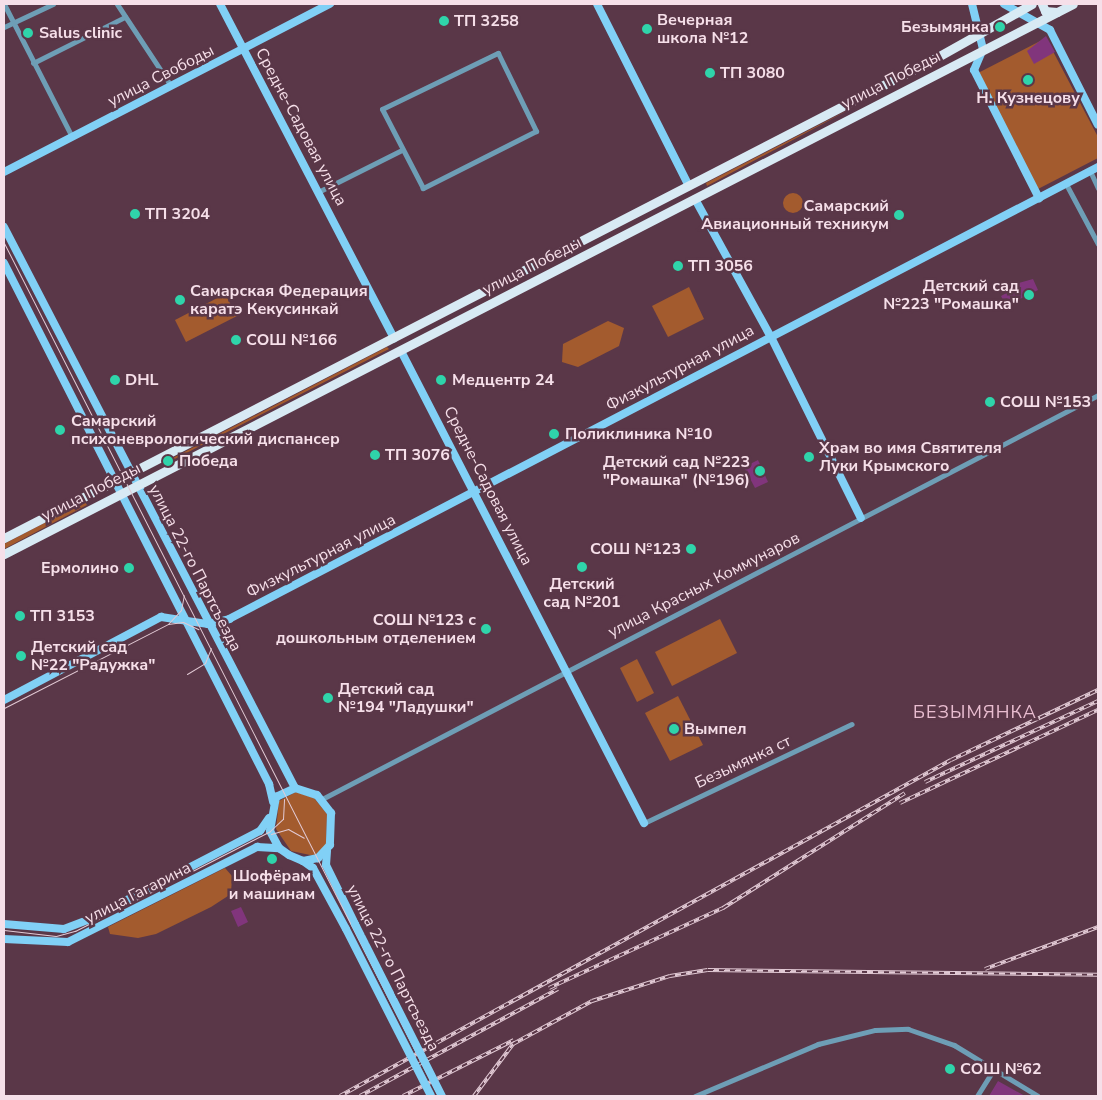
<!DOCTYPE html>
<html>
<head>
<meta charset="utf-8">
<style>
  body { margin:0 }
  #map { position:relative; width:1102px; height:1100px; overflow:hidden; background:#5a3748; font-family:"Nunito Sans",sans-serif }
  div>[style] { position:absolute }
  .green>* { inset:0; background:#a35b2e }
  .round { border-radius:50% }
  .building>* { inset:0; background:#81357c }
  .street>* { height:5px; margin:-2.5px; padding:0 2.5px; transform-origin:2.5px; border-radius:2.5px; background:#6e9eb6 }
  .secondary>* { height:8px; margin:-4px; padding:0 4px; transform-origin:4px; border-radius:4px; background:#81d0f6 }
  .primary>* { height:9px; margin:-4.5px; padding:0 4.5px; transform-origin:4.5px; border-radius:4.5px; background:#d8eaf4 }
  .tram>* { height:1px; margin:-0.5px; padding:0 0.5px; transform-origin:0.5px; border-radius:0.5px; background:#e2cad5 }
  .rail>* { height:4px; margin-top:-2px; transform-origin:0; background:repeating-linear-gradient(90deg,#5a3748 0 5.5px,#e2cad5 0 11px); box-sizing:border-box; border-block:1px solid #e2cad5 }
  .secondary-bridge>* { height:8px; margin:-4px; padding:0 4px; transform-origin:4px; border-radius:4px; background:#81d0f6 }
  .dots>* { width:14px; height:14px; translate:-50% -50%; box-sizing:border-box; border:2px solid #5a3748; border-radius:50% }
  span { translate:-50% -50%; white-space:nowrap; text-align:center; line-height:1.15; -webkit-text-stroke:5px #5a3748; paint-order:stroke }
  .poi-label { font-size:16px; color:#f6dfe9; font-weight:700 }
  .left { translate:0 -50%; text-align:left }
  .right { translate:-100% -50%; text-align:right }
  .street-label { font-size:16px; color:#f6dfe9 }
  .neighbourhood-label { font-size:18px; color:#e9bdd0; letter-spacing:1px }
  .frame { position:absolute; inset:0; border:5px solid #f6dfe9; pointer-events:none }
</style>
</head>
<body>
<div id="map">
  <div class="green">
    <div style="clip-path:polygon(1046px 38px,1098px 137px,1098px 158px,1038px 189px,978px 73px)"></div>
    <div style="clip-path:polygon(852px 108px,707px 186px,706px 183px)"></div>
    <div class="round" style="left:783px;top:193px;width:20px;height:20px"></div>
    <div style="clip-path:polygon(689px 287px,704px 319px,668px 337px,652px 306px)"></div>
    <div style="clip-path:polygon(225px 294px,237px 316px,186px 342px,175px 320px)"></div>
    <div style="clip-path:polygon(608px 321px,624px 328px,619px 346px,578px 367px,562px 362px,563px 344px)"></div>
    <div style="clip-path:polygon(387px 347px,389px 349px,165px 464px,165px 462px)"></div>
    <div style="clip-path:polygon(85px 502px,87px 505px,4px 549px,4px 544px)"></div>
    <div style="clip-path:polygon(720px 619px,737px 653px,672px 686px,655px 652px)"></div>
    <div style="clip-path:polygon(637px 659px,654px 693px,637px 702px,620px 668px)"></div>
    <div style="clip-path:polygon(678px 696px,703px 745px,670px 761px,645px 713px)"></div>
    <div style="clip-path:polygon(296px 792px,314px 798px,327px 814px,326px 846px,315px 856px,291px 851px,276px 829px,279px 801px)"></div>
    <div style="clip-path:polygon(225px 868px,232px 876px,231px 894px,211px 907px,156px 934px,138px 938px,110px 934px,108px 927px)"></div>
  </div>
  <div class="building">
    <div style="clip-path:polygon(1046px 36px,1055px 52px,1034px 64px,1027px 51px)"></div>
    <div style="clip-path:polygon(1033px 279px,1038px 290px,1006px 306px,1001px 296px,1014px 289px,1011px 285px)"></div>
    <div style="clip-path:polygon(758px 460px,768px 482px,755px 488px,744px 467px)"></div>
    <div style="clip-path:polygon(241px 907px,248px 922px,238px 927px,231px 911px)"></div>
    <div style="clip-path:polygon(998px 1081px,1014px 1090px,1025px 1096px,989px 1096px)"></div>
  </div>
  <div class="street">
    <div style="left:4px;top:4px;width:149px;rotate:62.9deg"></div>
    <div style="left:117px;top:4px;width:98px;rotate:56.6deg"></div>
    <div style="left:4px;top:27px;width:54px;rotate:-25.1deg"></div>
    <div style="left:498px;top:53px;width:87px;rotate:64deg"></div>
    <div style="left:536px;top:131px;width:127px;rotate:153.2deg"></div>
    <div style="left:423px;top:188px;width:89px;rotate:-117.4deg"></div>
    <div style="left:382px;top:109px;width:129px;rotate:-25.8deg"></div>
    <div style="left:33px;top:63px;width:103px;rotate:-26.6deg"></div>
    <div style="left:1090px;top:171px;width:19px;rotate:65deg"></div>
    <div style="left:1066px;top:184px;width:68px;rotate:61.9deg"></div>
    <div style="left:318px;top:192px;width:92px;rotate:-26.6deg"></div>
    <div style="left:322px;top:799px;width:875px;rotate:-27.5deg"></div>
    <div style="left:644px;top:823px;width:230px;rotate:-25.5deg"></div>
    <div style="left:695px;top:1096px;width:134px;rotate:-22.9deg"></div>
    <div style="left:818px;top:1044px;width:59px;rotate:-13.8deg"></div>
    <div style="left:875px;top:1030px;width:33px;rotate:-2deg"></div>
    <div style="left:908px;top:1029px;width:49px;rotate:19.2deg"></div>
    <div style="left:954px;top:1045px;width:98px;rotate:31.3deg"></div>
    <div style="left:977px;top:1096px;width:32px;rotate:-58deg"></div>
  </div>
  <div class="secondary">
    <div style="left:220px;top:4px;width:377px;rotate:62.5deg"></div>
    <div style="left:597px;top:4px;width:204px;rotate:63.2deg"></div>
    <div style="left:972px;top:4px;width:46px;rotate:76.3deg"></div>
    <div style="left:983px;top:49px;width:23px;rotate:113deg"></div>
    <div style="left:974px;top:70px;width:144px;rotate:63.1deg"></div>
    <div style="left:1004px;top:4px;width:53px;rotate:29.5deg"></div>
    <div style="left:1050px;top:30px;width:106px;rotate:63.2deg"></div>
    <div style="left:4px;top:172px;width:367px;rotate:-27.3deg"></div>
    <div style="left:695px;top:199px;width:158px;rotate:61.2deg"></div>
    <div style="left:771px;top:337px;width:202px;rotate:63.6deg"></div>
    <div style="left:4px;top:227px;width:632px;rotate:62.58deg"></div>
    <div style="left:4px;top:263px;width:585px;rotate:63.04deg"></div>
    <div style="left:269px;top:784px;width:18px;rotate:77deg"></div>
    <div style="left:401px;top:351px;width:531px;rotate:62.76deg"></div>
    <div style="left:4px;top:700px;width:178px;rotate:-27.9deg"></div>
    <div style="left:161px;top:617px;width:48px;rotate:8.5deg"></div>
    <div style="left:208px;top:624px;width:22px;rotate:-13deg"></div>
    <div style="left:229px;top:619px;width:980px;rotate:-27.48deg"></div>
    <div style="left:295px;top:788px;width:23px;rotate:18deg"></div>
    <div style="left:317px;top:795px;width:23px;rotate:52deg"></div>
    <div style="left:331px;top:813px;width:32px;rotate:92deg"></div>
    <div style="left:330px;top:845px;width:18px;rotate:133deg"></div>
    <div style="left:318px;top:858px;width:15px;rotate:169deg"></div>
    <div style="left:303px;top:861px;width:15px;rotate:-157deg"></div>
    <div style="left:289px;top:855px;width:12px;rotate:-145deg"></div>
    <div style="left:279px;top:848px;width:19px;rotate:-118deg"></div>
    <div style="left:270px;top:831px;width:35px;rotate:-80deg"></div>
    <div style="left:276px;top:797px;width:21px;rotate:-25deg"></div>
    <div style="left:327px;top:851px;width:14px;rotate:94deg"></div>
    <div style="left:326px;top:865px;width:66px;rotate:63.8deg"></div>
    <div style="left:303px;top:861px;width:12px;rotate:35deg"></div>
    <div style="left:313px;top:868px;width:69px;rotate:61.6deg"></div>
    <div style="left:4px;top:924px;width:60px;rotate:4.8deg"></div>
    <div style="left:64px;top:929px;width:26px;rotate:-21deg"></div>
    <div style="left:88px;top:920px;width:194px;rotate:-27.4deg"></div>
    <div style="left:260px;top:831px;width:16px;rotate:-55deg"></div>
    <div style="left:4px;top:939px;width:64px;rotate:2.7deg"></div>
    <div style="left:68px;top:942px;width:212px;rotate:-26.7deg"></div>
    <div style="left:257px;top:847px;width:22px;rotate:3deg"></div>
  </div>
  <div class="primary">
    <div style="left:1042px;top:4px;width:8px;rotate:67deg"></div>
    <div style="left:1045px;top:11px;width:12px;rotate:5deg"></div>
    <div style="left:4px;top:538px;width:1046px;rotate:-27.25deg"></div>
    <div style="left:934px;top:59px;width:112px;rotate:-29.3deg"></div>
    <div style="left:4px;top:554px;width:1202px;rotate:-27.23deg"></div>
  </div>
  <div class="tram">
    <div style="left:4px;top:243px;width:957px;rotate:63.03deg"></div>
    <div style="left:168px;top:624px;width:15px;rotate:-8deg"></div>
    <div style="left:183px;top:622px;width:17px;rotate:25deg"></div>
    <div style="left:187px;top:674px;width:21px;rotate:-31deg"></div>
    <div style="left:205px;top:663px;width:16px;rotate:-68deg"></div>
    <div style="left:4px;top:708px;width:184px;rotate:-27.1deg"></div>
    <div style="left:168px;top:624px;width:19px;rotate:-47deg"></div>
    <div style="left:181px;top:610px;width:15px;rotate:-79deg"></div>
    <div style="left:271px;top:834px;width:18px;rotate:-16deg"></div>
    <div style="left:288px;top:829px;width:18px;rotate:29deg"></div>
    <div style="left:4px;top:930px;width:52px;rotate:6.6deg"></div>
    <div style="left:56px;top:936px;width:20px;rotate:-15deg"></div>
    <div style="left:75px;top:931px;width:219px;rotate:-27.1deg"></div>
    <div style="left:270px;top:831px;width:18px;rotate:-43deg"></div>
    <div style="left:283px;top:819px;width:20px;rotate:-87deg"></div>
  </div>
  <div class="rail">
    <div style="left:925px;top:782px;width:191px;rotate:-25.1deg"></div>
    <div style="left:900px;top:803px;width:219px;rotate:-25.2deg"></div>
    <div style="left:985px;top:969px;width:121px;rotate:-20.4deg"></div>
    <div style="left:549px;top:988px;width:192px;rotate:-24.7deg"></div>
    <div style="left:723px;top:908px;width:215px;rotate:-32.3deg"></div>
    <div style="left:340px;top:1096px;width:697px;rotate:-28.81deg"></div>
    <div style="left:951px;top:760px;width:163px;rotate:-25.5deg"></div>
    <div style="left:360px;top:1096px;width:225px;rotate:-28.4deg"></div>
    <div style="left:403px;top:1096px;width:124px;rotate:-26.8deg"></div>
    <div style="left:474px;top:1096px;width:65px;rotate:-53.1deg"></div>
    <div style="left:513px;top:1044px;width:90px;rotate:-28.6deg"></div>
    <div style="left:592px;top:1001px;width:82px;rotate:-17.8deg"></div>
    <div style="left:670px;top:976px;width:38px;rotate:-9deg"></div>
    <div style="left:708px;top:970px;width:390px;rotate:0.7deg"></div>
  </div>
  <div class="secondary-bridge">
    <div style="left:355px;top:924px;width:193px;rotate:63.2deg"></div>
    <div style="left:346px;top:929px;width:187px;rotate:63deg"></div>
  </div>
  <div class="dots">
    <div style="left:444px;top:21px;background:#2fd4aa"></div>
    <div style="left:1000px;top:27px;background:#2fd4aa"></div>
    <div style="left:647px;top:29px;background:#2fd4aa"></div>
    <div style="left:28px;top:33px;background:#2fd4aa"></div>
    <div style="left:710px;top:73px;background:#2fd4aa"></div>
    <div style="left:1028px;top:80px;background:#2fd4aa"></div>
    <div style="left:135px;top:214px;background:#2fd4aa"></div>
    <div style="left:899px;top:215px;background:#2fd4aa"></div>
    <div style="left:678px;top:266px;background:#2fd4aa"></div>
    <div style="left:1029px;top:295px;background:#2fd4aa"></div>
    <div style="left:180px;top:300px;background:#2fd4aa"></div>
    <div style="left:236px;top:340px;background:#2fd4aa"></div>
    <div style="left:115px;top:380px;background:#2fd4aa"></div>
    <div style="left:441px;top:380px;background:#2fd4aa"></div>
    <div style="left:990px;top:402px;background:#2fd4aa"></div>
    <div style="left:60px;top:430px;background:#2fd4aa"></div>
    <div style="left:554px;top:434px;background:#2fd4aa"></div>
    <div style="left:375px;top:455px;background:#2fd4aa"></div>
    <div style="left:809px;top:457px;background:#2fd4aa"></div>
    <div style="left:168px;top:461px;background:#2fd4aa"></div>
    <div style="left:760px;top:471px;background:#2fd4aa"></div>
    <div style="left:691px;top:549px;background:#2fd4aa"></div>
    <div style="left:582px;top:567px;background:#2fd4aa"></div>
    <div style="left:129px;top:568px;background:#2fd4aa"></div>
    <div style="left:20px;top:616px;background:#2fd4aa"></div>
    <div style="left:486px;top:629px;background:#2fd4aa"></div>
    <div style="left:21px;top:656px;background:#2fd4aa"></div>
    <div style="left:328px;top:698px;background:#2fd4aa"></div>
    <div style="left:674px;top:729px;background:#2fd4aa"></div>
    <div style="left:272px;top:859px;background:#2fd4aa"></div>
    <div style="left:950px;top:1069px;background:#2fd4aa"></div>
  </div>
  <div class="poi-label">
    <span class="left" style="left:657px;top:29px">Вечерная<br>школа №12</span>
    <span class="left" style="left:454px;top:21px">ТП 3258</span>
    <span class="right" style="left:989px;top:27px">Безымянка</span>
    <span class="left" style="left:39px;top:33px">Salus clinic</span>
    <span class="left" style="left:720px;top:73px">ТП 3080</span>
    <span style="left:1028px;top:98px">Н. Кузнецову</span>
    <span class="right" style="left:889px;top:215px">Самарский<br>Авиационный техникум</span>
    <span class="left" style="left:145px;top:214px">ТП 3204</span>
    <span class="left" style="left:688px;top:266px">ТП 3056</span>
    <span class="right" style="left:1019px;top:295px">Детский сад<br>№223 "Ромашка"</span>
    <span class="left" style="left:190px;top:300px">Самарская Федерация<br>каратэ Кекусинкай</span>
    <span class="left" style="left:246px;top:340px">СОШ №166</span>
    <span class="left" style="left:125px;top:380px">DHL</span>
    <span class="left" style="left:452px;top:380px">Медцентр 24</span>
    <span class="left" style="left:1000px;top:402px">СОШ №153</span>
    <span class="left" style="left:71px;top:430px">Самарский<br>психоневрологический диспансер</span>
    <span class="left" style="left:565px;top:434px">Поликлиника №10</span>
    <span class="left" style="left:819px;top:457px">Храм во имя Святителя<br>Луки Крымского</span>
    <span class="left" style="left:385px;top:455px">ТП 3076</span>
    <span class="left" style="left:179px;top:461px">Победа</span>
    <span class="right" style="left:750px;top:471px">Детский сад №223<br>"Ромашка" (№196)</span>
    <span class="right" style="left:681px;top:549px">СОШ №123</span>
    <span class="right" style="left:119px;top:568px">Ермолино</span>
    <span style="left:582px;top:593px">Детский<br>сад №201</span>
    <span class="left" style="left:30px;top:616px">ТП 3153</span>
    <span class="right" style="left:476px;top:629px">СОШ №123 с<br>дошкольным отделением</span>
    <span class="left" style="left:31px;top:656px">Детский сад<br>№22 "Радужка"</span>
    <span class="left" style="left:338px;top:698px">Детский сад<br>№194 "Ладушки"</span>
    <span class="left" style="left:684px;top:729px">Вымпел</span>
    <span style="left:272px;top:885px">Шофёрам<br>и машинам</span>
    <span class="left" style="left:960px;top:1069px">СОШ №62</span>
  </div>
  <div class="street-label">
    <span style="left:161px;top:76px;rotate:-27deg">улица Свободы</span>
    <span style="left:891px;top:80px;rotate:-27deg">улица Победы</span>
    <span style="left:301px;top:127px;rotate:62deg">Средне-Садовая улица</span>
    <span style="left:532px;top:266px;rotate:-27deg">улица Победы</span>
    <span style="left:680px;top:368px;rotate:-28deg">Физкультурная улица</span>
    <span style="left:488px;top:486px;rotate:63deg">Средне-Садовая улица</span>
    <span style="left:91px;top:492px;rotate:-27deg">улица Победы</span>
    <span style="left:321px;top:556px;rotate:-27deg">Физкультурная улица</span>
    <span style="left:195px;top:568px;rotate:63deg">улица 22-го Партсъезда</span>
    <span style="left:704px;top:585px;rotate:-27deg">улица Красных Коммунаров</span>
    <span style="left:743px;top:762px;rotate:-25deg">Безымянка ст</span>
    <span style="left:138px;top:893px;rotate:-27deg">улица Гагарина</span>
    <span style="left:393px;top:968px;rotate:63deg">улица 22-го Партсъезда</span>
  </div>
  <div class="neighbourhood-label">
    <span style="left:975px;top:712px">БЕЗЫМЯНКА</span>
  </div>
  <div class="frame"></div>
</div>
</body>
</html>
